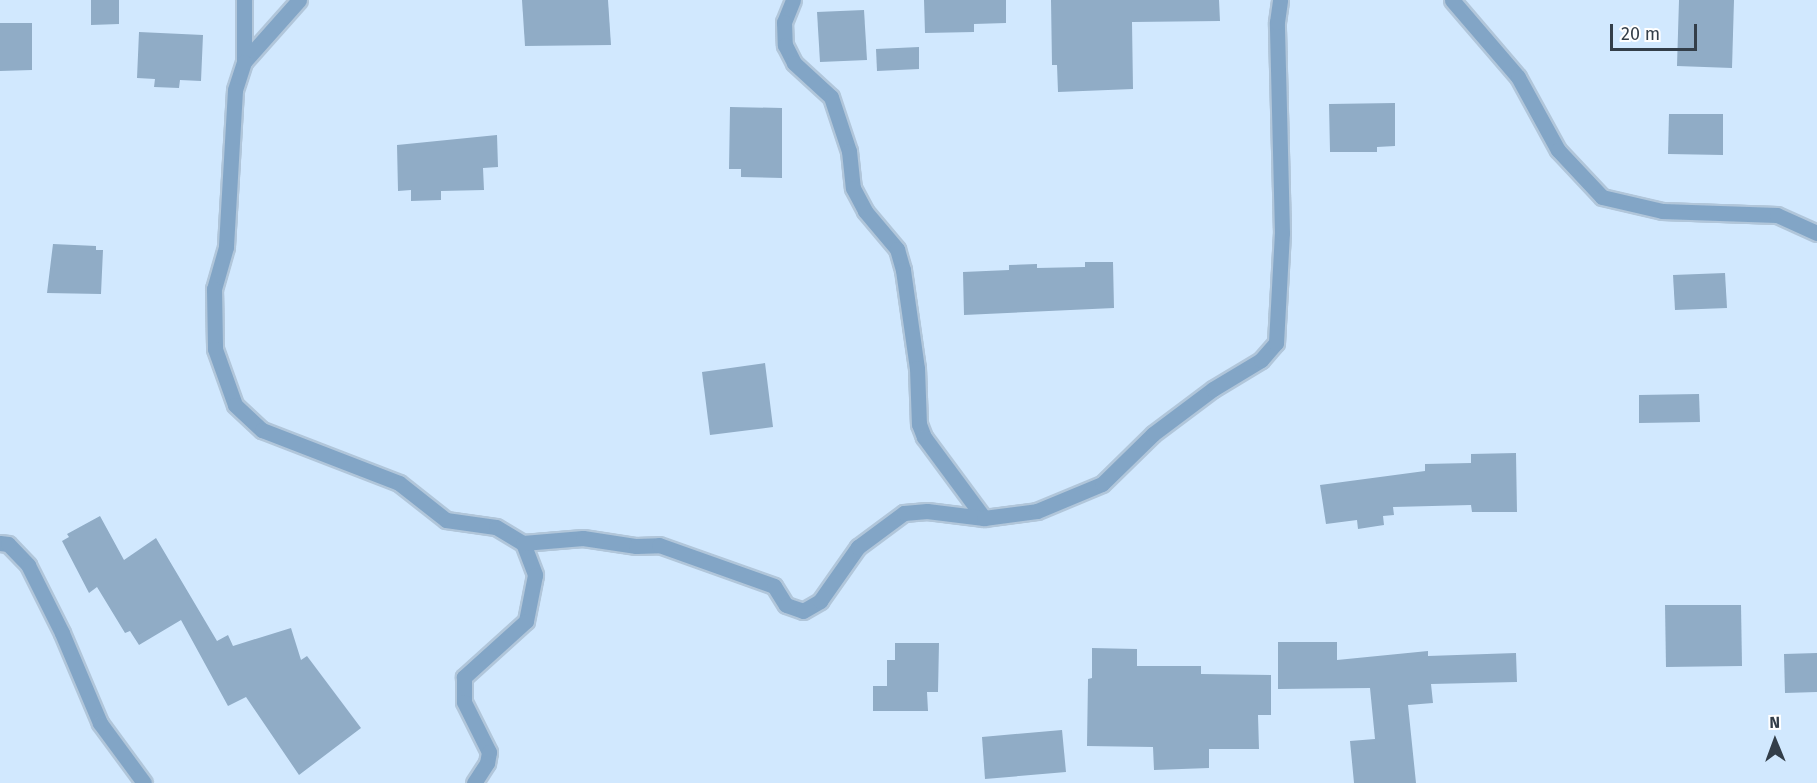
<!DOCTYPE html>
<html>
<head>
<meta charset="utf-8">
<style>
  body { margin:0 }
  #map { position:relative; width:1817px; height:783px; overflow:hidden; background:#d1e8fe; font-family:"Fira Sans",sans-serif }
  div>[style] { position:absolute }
  .building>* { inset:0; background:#90acc6 }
  .roads { filter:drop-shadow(2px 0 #b1c6da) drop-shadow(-2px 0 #b1c6da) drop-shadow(0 2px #b1c6da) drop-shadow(0 -2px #b1c6da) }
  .street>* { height:15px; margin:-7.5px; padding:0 7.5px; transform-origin:7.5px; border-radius:7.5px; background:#82a5c6 }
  span { translate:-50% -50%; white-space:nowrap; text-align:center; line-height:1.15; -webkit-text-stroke:4.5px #fff; paint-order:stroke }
  .north { position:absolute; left:1745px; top:711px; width:60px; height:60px; -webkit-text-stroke:4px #fff; paint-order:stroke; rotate:359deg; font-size:16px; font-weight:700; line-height:24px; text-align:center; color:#333e49 }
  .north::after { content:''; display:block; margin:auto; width:21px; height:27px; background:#333e49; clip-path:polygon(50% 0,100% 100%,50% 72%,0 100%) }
  .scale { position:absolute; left:1610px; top:24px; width:87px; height:27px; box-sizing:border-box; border:3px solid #333e49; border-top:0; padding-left:8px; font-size:18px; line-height:21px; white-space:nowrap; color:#333e49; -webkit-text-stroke:4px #fff; paint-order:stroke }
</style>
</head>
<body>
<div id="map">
  <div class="building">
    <div style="clip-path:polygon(91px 0,119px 0,119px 24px,91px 25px)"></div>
    <div style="clip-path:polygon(522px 0,608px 0,611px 45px,525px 46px)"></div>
    <div style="clip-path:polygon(924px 0,1006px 0,1006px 23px,974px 24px,974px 32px,925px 33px)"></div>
    <div style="clip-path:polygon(1051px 0,1219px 0,1220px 21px,1132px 22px,1133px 89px,1058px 92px,1057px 65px,1052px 65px)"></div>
    <div style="clip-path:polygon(1679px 0,1734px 0,1732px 68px,1677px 66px)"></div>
    <div style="clip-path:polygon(864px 10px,867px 60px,820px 62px,817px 12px)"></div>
    <div style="clip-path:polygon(0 23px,32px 23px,32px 70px,0 71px)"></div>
    <div style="clip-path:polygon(139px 32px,203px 35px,201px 81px,180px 80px,179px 88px,154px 87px,155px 79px,137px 78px)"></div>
    <div style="clip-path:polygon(919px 47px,919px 69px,877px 71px,876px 49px)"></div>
    <div style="clip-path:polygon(1395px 103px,1395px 146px,1377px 147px,1377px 152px,1330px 152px,1329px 104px)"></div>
    <div style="clip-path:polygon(730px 107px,782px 108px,782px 178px,741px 177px,741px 169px,729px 169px)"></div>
    <div style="clip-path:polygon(1669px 114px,1723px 114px,1723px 155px,1668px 154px)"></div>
    <div style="clip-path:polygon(497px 135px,498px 167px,483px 168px,484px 190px,441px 191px,441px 200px,411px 201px,411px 190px,398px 191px,397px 145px)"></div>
    <div style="clip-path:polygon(53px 244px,96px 246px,96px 250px,103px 250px,101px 294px,47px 293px)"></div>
    <div style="clip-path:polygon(1085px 262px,1113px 262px,1114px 308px,964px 315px,963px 272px,1009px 270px,1009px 265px,1037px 264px,1037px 268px,1085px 267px)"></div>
    <div style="clip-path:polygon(1725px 273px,1727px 308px,1675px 310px,1673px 275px)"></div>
    <div style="clip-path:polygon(765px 363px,773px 427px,710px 435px,702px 372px)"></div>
    <div style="clip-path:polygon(1699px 394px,1700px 422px,1639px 423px,1639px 395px)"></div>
    <div style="clip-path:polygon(1516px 453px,1517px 512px,1472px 512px,1471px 505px,1393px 507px,1394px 515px,1383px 516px,1384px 525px,1358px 529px,1357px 520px,1326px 524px,1320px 485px,1425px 471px,1425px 464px,1471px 463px,1471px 454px)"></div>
    <div style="clip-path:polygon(100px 516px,124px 560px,156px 538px,217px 641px,228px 635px,233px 646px,291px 628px,301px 660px,307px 656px,361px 728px,299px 775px,246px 697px,228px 706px,181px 620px,139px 645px,130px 631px,125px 633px,97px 587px,89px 593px,62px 541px,69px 537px,67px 534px)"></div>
    <div style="clip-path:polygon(1665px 605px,1741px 605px,1742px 666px,1666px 667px)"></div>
    <div style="clip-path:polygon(1278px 642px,1337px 642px,1337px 660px,1428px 651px,1428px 656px,1516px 653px,1517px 682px,1431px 684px,1433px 703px,1408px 705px,1416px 783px,1354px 783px,1350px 741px,1375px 739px,1370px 688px,1278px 689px)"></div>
    <div style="clip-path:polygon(895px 643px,939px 643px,938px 692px,927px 692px,928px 711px,873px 711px,873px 686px,887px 686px,887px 660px,895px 660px)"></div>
    <div style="clip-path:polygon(1092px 648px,1137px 649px,1137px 666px,1201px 666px,1201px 674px,1271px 675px,1271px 715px,1258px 715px,1259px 749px,1209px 749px,1209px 768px,1154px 770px,1153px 747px,1087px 746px,1088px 679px,1092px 678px)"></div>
    <div style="clip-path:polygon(1817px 653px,1817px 692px,1785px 693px,1784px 654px)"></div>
    <div style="clip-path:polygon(1062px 730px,1066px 772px,985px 779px,982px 737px)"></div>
  </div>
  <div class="roads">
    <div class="street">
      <div style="left:244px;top:0;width:62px;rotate:90deg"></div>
      <div style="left:299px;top:0;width:83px;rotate:131.6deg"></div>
      <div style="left:244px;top:62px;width:29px;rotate:108deg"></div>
      <div style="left:235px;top:90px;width:157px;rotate:93.3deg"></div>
      <div style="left:226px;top:247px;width:44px;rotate:105.9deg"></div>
      <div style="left:214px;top:289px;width:60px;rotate:89deg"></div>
      <div style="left:215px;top:349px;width:59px;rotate:70.3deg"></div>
      <div style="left:235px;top:405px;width:37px;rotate:43deg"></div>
      <div style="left:262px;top:430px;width:147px;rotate:21.1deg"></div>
      <div style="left:399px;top:483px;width:60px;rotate:38.2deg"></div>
      <div style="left:446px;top:520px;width:50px;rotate:8deg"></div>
      <div style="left:496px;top:527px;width:31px;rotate:31deg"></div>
      <div style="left:523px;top:543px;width:34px;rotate:69deg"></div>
      <div style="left:535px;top:575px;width:47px;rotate:101.1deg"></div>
      <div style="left:526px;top:621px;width:84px;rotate:137.9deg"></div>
      <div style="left:464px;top:677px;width:25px;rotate:90deg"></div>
      <div style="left:464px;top:702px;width:56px;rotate:63.4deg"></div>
      <div style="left:489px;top:752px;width:11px;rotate:100deg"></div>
      <div style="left:487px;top:763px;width:24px;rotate:123deg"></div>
      <div style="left:793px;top:0;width:24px;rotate:112deg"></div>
      <div style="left:784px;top:22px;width:23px;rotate:88deg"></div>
      <div style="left:785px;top:45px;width:20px;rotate:63deg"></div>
      <div style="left:794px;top:63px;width:50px;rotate:42.6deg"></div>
      <div style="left:831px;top:97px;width:57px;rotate:71.6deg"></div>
      <div style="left:849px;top:151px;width:37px;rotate:84deg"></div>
      <div style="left:853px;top:188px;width:26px;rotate:62deg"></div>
      <div style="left:865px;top:211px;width:50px;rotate:49.9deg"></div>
      <div style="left:897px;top:249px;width:22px;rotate:74deg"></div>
      <div style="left:903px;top:270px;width:99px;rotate:81.9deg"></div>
      <div style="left:917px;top:368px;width:56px;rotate:88deg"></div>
      <div style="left:919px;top:424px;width:14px;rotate:69deg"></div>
      <div style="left:924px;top:437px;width:101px;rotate:53.5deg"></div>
      <div style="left:1452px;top:0;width:101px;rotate:49.4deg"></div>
      <div style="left:1518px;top:77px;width:83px;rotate:61.3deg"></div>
      <div style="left:1558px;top:150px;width:64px;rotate:46.9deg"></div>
      <div style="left:1602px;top:197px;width:62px;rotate:13.1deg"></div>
      <div style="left:1662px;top:211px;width:115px;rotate:2deg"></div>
      <div style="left:1777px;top:215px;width:44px;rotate:24.2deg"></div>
      <div style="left:0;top:543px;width:8px;rotate:7deg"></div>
      <div style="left:8px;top:544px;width:29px;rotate:46deg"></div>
      <div style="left:28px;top:565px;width:76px;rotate:63.4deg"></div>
      <div style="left:62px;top:633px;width:98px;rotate:67.1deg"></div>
      <div style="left:100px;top:723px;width:74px;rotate:53.7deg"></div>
      <div style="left:523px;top:543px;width:60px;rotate:-4.8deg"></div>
      <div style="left:583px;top:538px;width:54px;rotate:8.6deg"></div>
      <div style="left:636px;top:546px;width:23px;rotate:-2deg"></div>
      <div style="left:659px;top:545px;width:122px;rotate:19.6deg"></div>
      <div style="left:774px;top:586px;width:22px;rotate:58deg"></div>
      <div style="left:786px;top:605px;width:18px;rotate:19deg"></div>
      <div style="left:803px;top:611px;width:20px;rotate:-30deg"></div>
      <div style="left:820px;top:601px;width:66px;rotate:-54.9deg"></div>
      <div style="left:858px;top:547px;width:57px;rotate:-36.5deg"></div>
      <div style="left:904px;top:513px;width:23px;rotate:-5deg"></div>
      <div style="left:927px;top:511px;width:57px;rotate:7deg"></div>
      <div style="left:984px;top:518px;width:53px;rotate:-7.5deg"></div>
      <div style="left:1037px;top:511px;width:70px;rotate:-22.6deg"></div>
      <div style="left:1102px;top:484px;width:71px;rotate:-44.4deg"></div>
      <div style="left:1153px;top:434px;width:75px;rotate:-36.9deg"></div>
      <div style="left:1213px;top:389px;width:56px;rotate:-31.1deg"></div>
      <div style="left:1261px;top:360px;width:23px;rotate:-49deg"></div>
      <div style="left:1276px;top:343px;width:110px;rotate:-86.9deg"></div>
      <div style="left:1282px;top:233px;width:211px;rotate:-91.4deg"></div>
      <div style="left:1277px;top:22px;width:22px;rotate:-82deg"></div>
    </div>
  </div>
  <div class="north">N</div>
  <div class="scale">20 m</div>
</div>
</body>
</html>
